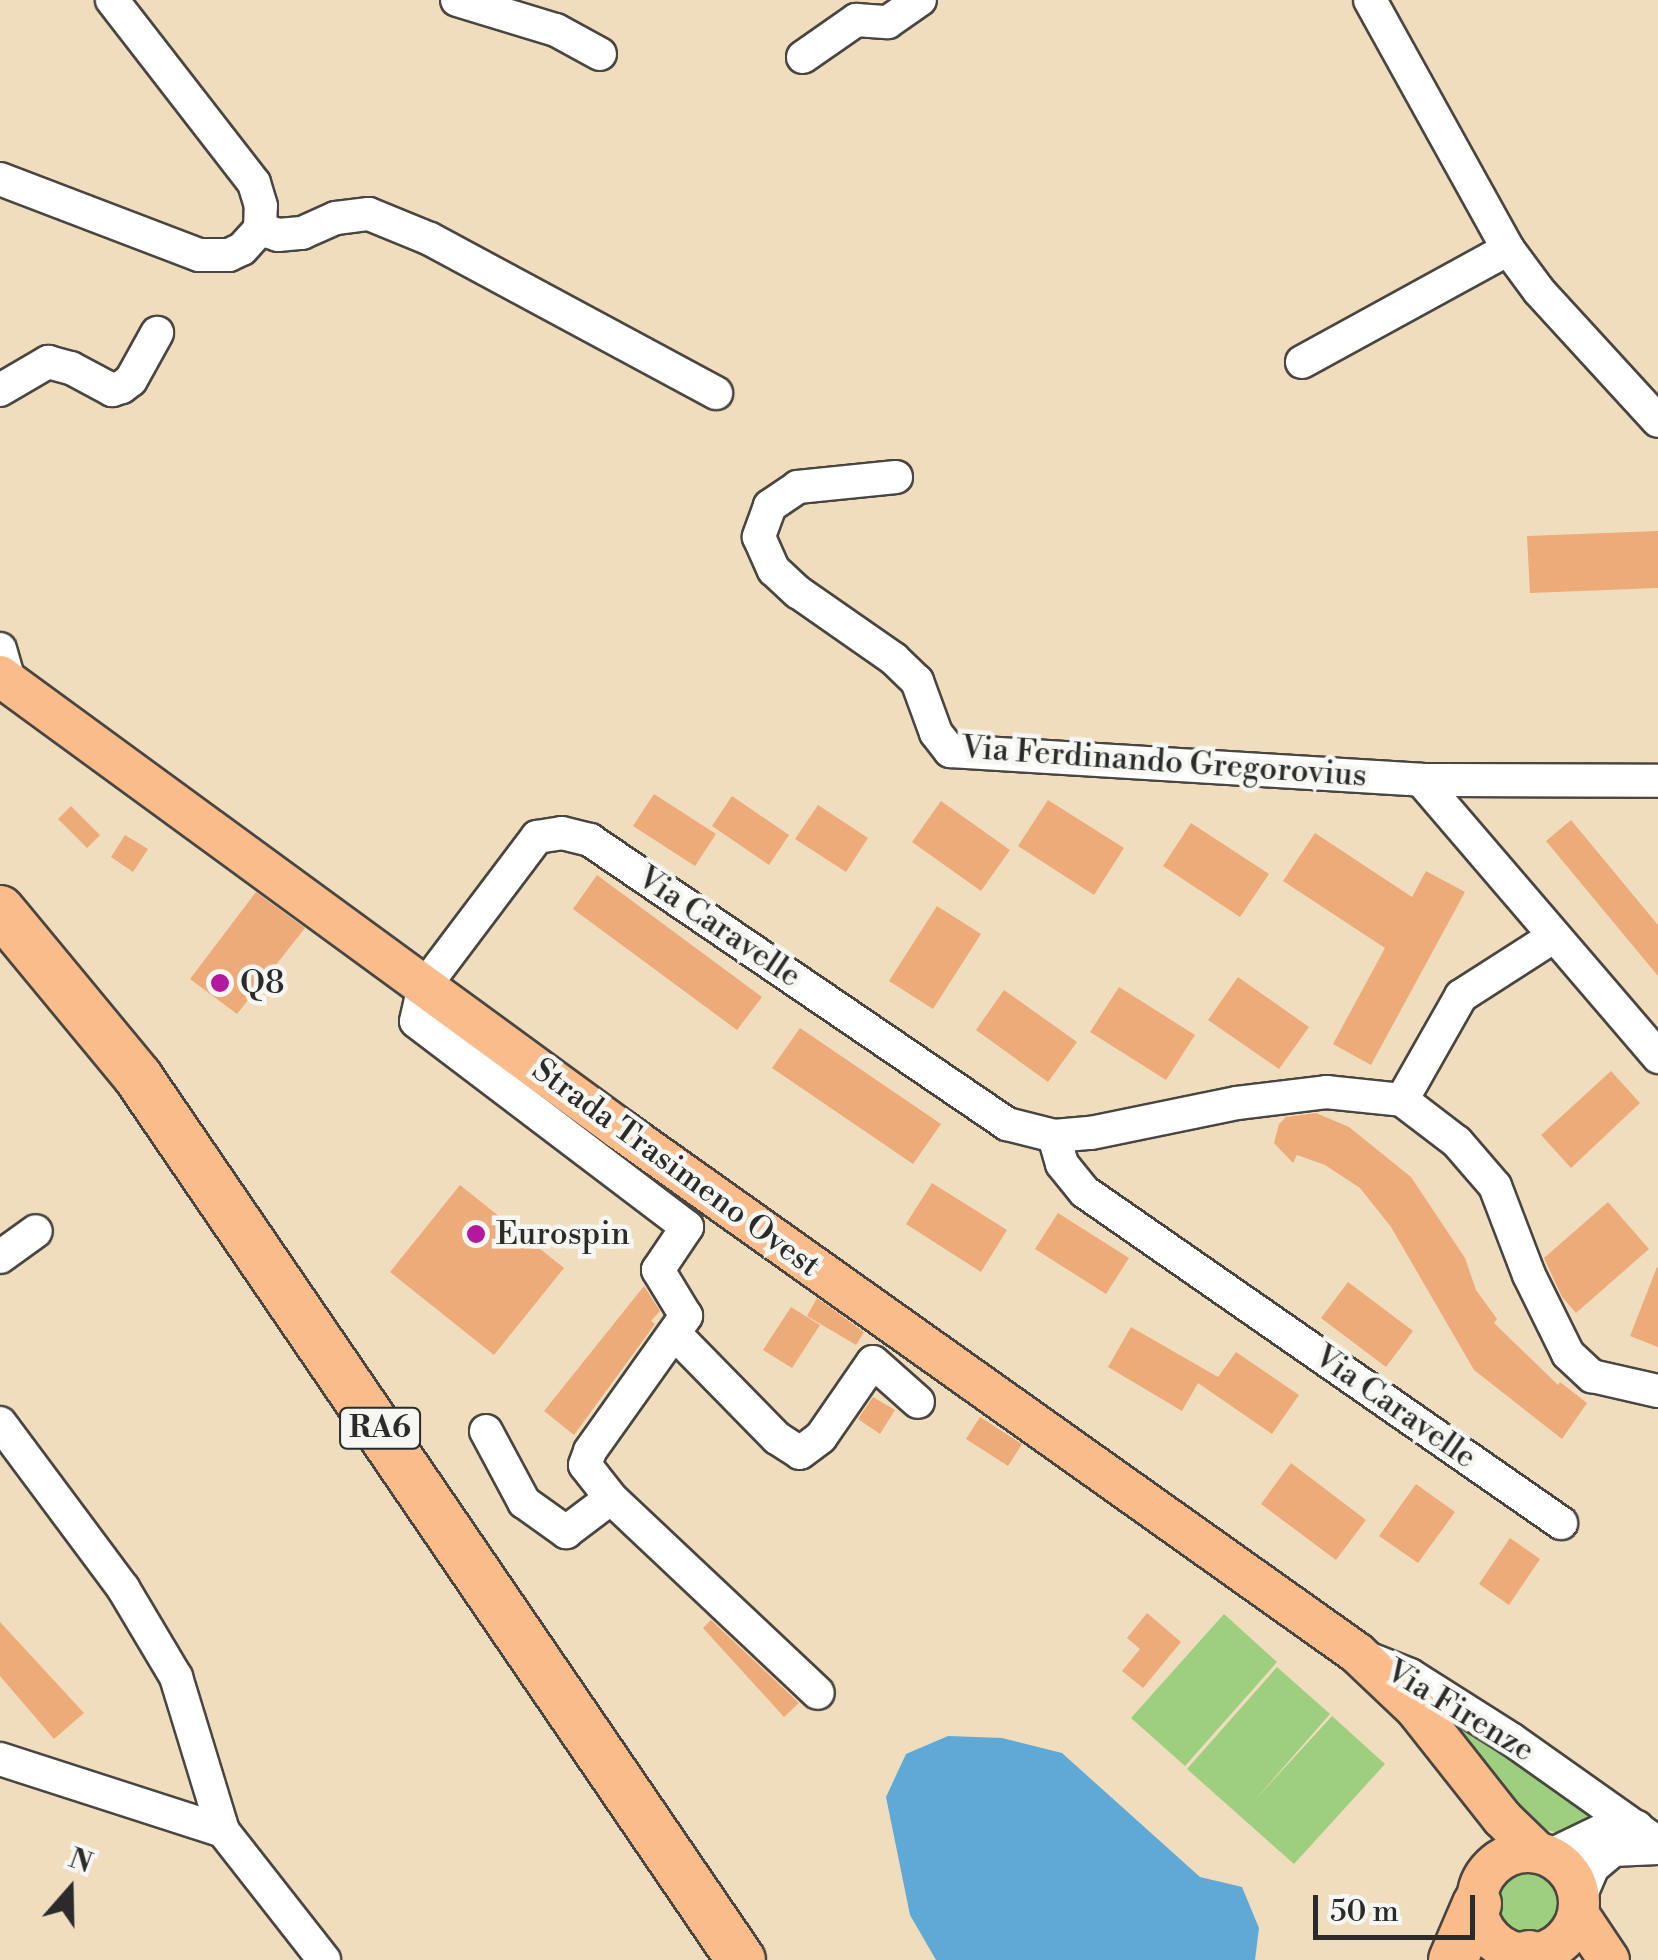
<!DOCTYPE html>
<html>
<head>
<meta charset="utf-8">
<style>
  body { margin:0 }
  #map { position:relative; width:1658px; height:1960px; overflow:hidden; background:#f0ddbe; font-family:"Libre Bodoni",serif }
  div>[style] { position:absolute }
  .green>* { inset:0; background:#9dcf7f }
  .round { border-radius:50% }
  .water>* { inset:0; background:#5fa9d7 }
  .building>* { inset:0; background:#edab7a }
  .roads { filter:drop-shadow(2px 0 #494641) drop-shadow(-2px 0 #494641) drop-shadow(0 2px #494641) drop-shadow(0 -2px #494641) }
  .minor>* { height:32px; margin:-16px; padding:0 16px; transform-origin:16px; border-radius:16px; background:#fff }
  .major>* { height:40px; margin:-20px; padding:0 20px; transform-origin:20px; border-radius:20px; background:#fabc8b }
  .major>.ring { margin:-20px; padding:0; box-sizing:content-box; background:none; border:40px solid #fabc8b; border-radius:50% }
  .highway>* { height:48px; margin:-24px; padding:0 24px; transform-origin:24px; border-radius:24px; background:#fabc8b }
  .dots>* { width:28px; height:28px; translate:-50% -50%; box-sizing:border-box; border:5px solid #f6f6f2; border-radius:50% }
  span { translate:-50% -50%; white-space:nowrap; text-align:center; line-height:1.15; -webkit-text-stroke:9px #f6f6f2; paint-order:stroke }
  .shield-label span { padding:2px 8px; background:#f6f6f2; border:2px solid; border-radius:8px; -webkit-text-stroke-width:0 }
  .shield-label { font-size:30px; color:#2b2b2b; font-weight:700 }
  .street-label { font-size:32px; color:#2b2b2b }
  .poi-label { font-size:32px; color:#2b2b2b }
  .left { translate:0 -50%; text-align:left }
  .north { position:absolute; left:20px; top:1840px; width:100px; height:100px; -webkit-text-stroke:8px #f6f6f2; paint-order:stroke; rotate:20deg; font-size:28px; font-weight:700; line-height:40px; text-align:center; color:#2b2b2b }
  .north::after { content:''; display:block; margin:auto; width:35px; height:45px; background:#2b2b2b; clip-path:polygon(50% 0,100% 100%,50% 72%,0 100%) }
  .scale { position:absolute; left:1313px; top:1895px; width:162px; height:45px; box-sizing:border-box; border:5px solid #2b2b2b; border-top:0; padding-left:12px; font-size:30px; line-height:35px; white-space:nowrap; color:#2b2b2b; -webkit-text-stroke:8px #f6f6f2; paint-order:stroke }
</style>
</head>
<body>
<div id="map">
  <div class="green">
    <div style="clip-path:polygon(1224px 1614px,1277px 1662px,1185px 1766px,1131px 1718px)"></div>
    <div style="clip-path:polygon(1277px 1667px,1330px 1714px,1254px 1801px,1332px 1716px,1385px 1764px,1294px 1864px,1187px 1769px)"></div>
    <div style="clip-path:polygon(1453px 1720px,1600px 1816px,1562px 1834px,1535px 1827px,1499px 1798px)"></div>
    <div class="round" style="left:1490px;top:1864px;width:78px;height:78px"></div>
  </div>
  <div class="water">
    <div style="clip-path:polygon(948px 1736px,1002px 1738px,1062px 1753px,1200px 1877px,1242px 1887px,1259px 1928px,1255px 1960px,936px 1960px,910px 1915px,886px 1797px,906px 1754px)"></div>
  </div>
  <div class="building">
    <div style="clip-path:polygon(1658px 531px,1658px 588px,1530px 593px,1527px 536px)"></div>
    <div style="clip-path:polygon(654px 794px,716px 834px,695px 866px,633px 826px)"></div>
    <div style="clip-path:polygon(732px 796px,789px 835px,769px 865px,712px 826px)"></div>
    <div style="clip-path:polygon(1048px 800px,1124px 848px,1094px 895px,1018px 846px)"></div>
    <div style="clip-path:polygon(941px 801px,1010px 850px,981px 891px,912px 842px)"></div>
    <div style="clip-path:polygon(818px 805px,868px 838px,846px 872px,795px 839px)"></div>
    <div style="clip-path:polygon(71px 806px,100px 835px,87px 848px,58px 819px)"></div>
    <div style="clip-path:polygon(1571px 820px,1658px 925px,1658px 976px,1546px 841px)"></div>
    <div style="clip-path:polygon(1191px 823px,1269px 874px,1240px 917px,1163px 866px)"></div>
    <div style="clip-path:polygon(1315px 833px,1412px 897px,1426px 871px,1465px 892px,1371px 1065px,1333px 1044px,1385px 948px,1283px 881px)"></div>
    <div style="clip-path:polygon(125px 835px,148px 849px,133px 872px,111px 857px)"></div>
    <div style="clip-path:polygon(597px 875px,762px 997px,737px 1030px,573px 909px)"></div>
    <div style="clip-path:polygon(256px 892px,305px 928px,237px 1014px,190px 979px)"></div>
    <div style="clip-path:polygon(937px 906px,981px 934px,933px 1009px,889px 981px)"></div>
    <div style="clip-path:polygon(1238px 977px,1309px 1027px,1279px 1069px,1208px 1020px)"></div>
    <div style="clip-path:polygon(1119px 987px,1195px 1035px,1166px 1080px,1090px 1032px)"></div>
    <div style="clip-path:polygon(1004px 990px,1077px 1042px,1048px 1082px,976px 1030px)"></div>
    <div style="clip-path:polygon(800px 1028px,941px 1124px,913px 1164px,772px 1068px)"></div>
    <div style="clip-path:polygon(1611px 1071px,1640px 1103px,1571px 1168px,1541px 1135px)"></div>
    <div style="clip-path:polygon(1316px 1113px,1349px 1127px,1411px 1177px,1465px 1258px,1476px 1290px,1497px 1319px,1494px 1323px,1558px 1385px,1560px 1382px,1587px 1403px,1562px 1439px,1474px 1370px,1391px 1227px,1360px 1188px,1325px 1165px,1297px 1155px,1293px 1163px,1274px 1143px,1279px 1124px,1286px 1117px)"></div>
    <div style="clip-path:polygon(932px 1183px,1007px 1230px,981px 1272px,906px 1224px)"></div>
    <div style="clip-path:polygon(460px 1185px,564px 1268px,494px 1355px,390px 1272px)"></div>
    <div style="clip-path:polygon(1608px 1202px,1649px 1249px,1576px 1313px,1562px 1297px,1544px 1258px)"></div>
    <div style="clip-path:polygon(1058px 1213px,1129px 1258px,1106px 1294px,1035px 1249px)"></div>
    <div style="clip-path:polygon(1657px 1267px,1658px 1268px,1658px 1347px,1630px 1336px)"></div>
    <div style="clip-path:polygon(1348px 1282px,1413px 1331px,1386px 1367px,1321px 1318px)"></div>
    <div style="clip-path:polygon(644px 1286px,660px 1311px,651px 1321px,655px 1324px,574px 1435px,544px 1411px)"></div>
    <div style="clip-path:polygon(817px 1298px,864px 1332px,856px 1345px,807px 1316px)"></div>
    <div style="clip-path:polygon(791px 1307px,820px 1325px,792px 1368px,763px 1350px)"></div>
    <div style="clip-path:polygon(1131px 1327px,1218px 1377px,1236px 1352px,1299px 1395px,1272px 1434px,1198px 1383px,1182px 1411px,1108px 1367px)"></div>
    <div style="clip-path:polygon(873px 1397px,895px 1410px,880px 1434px,858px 1419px)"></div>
    <div style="clip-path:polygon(980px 1417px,1022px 1444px,1008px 1466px,966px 1439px)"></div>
    <div style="clip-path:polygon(1291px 1463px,1366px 1520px,1336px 1560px,1261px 1504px)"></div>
    <div style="clip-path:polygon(1416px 1484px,1455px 1512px,1418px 1563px,1379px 1536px)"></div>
    <div style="clip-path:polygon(1510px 1538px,1540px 1559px,1509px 1605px,1479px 1584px)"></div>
    <div style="clip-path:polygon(1147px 1613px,1181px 1642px,1143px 1688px,1122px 1671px,1140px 1649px,1127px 1638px)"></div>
    <div style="clip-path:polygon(711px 1620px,799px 1703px,784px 1717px,703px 1628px)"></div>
    <div style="clip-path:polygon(0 1622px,84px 1713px,54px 1739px,0 1676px)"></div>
  </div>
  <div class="roads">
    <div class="minor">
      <div style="left:457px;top:0;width:103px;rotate:16.9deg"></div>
      <div style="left:556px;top:30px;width:50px;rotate:28.6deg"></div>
      <div style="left:1370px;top:0;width:285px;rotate:61deg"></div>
      <div style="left:1508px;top:249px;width:52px;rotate:53.6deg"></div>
      <div style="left:1539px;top:291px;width:176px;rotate:47.5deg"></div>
      <div style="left:803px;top:57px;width:65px;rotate:-34.9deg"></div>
      <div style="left:856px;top:20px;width:32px;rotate:4deg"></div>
      <div style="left:888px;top:22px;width:39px;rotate:-35deg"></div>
      <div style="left:0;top:179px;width:213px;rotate:20.9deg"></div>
      <div style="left:199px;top:255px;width:30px"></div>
      <div style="left:229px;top:255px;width:14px;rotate:-25deg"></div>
      <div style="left:242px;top:249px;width:27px;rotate:-48deg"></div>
      <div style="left:260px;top:229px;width:23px;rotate:-88deg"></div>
      <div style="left:261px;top:206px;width:24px;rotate:-107deg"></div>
      <div style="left:254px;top:183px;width:232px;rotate:-127.8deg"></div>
      <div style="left:260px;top:229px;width:19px;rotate:18deg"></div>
      <div style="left:278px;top:235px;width:24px;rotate:-5deg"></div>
      <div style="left:302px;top:233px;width:37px;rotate:-24deg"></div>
      <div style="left:336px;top:218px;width:33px;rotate:-7deg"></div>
      <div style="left:369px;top:214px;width:66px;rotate:22.3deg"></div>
      <div style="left:430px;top:239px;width:325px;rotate:28.3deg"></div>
      <div style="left:1302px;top:362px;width:235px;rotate:-28.7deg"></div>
      <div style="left:0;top:390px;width:56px;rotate:-30.3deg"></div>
      <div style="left:48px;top:362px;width:24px;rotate:15deg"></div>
      <div style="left:71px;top:368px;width:47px;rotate:28.2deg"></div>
      <div style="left:112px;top:390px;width:10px;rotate:-17deg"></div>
      <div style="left:122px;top:387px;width:11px;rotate:-38deg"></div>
      <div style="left:131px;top:380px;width:54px;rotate:-61deg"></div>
      <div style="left:896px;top:477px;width:99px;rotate:174.2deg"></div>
      <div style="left:798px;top:487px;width:34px;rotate:146deg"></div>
      <div style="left:770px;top:506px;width:33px;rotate:110deg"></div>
      <div style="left:759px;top:537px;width:36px;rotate:66deg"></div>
      <div style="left:774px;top:570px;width:33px;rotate:43deg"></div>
      <div style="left:798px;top:592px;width:117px;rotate:34.9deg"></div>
      <div style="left:894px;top:659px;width:32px;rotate:44deg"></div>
      <div style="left:917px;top:681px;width:55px;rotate:69.9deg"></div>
      <div style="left:936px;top:733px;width:23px;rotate:52deg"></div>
      <div style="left:950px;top:751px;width:472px;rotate:3.5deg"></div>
      <div style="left:1421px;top:780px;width:237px;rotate:0.2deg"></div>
      <div style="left:0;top:649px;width:35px;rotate:74deg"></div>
      <div style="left:1421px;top:780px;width:365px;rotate:49.4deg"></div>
      <div style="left:1402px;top:1100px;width:69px;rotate:37.4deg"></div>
      <div style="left:1457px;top:1142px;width:58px;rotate:49.2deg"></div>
      <div style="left:1495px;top:1186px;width:95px;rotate:69.1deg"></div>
      <div style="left:1529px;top:1275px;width:88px;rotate:63.7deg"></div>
      <div style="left:1568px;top:1354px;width:33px;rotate:43deg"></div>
      <div style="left:1592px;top:1376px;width:68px;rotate:12.8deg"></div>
      <div style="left:1402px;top:1100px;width:120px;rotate:-60.4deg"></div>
      <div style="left:1461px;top:996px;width:109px;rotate:-32.7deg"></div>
      <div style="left:1054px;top:1136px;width:29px;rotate:74deg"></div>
      <div style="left:1062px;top:1164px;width:36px;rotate:51deg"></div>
      <div style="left:1085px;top:1192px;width:580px;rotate:34.81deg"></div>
      <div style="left:0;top:1257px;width:44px;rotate:-35.8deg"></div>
      <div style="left:675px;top:1334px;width:146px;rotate:45.6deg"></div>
      <div style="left:777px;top:1438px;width:27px;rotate:33deg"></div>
      <div style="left:800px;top:1453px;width:26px;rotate:-37deg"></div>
      <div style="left:821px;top:1437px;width:91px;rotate:-55.3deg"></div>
      <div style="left:873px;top:1362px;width:60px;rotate:41.6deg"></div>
      <div style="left:0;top:1423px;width:206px;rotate:53.3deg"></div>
      <div style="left:123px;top:1588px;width:104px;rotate:59.2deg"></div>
      <div style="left:176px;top:1677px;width:161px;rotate:73deg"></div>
      <div style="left:223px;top:1831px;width:164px;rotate:51.9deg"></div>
      <div style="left:486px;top:1431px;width:81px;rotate:61.8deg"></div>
      <div style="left:524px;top:1502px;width:52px;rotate:35.5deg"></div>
      <div style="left:566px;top:1532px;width:56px;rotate:-37.1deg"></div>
      <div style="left:611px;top:1498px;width:42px;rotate:-128.2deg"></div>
      <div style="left:585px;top:1465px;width:15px;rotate:-70deg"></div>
      <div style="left:590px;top:1451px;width:166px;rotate:-54.6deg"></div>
      <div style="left:686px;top:1316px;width:54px;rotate:-121.3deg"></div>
      <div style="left:658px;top:1270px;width:52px;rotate:-56deg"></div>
      <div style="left:687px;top:1227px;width:340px;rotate:-142.8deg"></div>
      <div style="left:416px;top:1021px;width:35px;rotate:-77deg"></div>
      <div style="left:424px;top:987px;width:188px;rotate:-53deg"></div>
      <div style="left:537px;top:837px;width:25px;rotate:-9deg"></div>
      <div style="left:562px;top:833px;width:29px;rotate:14deg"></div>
      <div style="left:590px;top:840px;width:505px;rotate:34.26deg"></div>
      <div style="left:1007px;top:1124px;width:49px;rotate:14.3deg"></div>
      <div style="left:1054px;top:1136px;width:37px;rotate:-5deg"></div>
      <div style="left:1091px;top:1133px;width:149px;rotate:-11.6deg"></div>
      <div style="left:1237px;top:1103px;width:90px;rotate:-7deg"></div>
      <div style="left:1326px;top:1092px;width:76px;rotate:6deg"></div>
      <div style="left:611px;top:1498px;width:284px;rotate:43.3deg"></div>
      <div style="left:1370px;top:1659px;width:43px;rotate:21.8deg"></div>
      <div style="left:1410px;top:1675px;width:120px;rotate:32.4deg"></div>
      <div style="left:1511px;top:1739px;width:180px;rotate:35.3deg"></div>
      <div style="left:0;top:1759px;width:234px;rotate:17.9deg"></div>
      <div style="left:1549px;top:1856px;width:64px;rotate:-25.8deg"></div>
      <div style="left:1607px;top:1828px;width:30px;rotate:-2deg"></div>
      <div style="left:1580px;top:1897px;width:33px;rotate:-67deg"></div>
      <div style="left:1593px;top:1867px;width:26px;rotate:-40deg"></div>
      <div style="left:1613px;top:1850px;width:45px;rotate:-2.5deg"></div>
    </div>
    <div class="major">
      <div style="left:0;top:676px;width:769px;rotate:36.17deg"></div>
      <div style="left:621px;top:1130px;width:903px;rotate:35.4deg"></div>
      <div style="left:1357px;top:1653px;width:81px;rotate:43.5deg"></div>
      <div style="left:1416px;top:1709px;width:139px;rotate:51.7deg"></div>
      <div style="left:1502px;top:1818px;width:50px;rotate:44.2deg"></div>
      <div class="ring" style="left:1477px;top:1852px;width:62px;height:62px"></div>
      <div style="left:1579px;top:1915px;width:54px;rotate:56.3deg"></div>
    </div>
    <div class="highway">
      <div style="left:0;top:910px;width:217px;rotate:50.4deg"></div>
      <div style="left:138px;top:1077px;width:1069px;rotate:55.67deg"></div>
      <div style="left:1453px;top:1960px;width:61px;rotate:-66.8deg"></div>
      <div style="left:1509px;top:1960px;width:21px;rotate:-14deg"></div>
    </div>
  </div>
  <div class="dots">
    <div style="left:220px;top:983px;background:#b5179e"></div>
    <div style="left:476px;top:1234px;background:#b5179e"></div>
  </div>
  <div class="shield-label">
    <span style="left:380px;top:1428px">RA6</span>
  </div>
  <div class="street-label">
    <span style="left:1164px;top:762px;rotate:4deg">Via Ferdinando Gregorovius</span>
    <span style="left:719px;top:927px;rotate:34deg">Via Caravelle</span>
    <span style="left:676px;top:1168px;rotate:36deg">Strada Trasimeno Ovest</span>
    <span style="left:1395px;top:1407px;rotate:35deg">Via Caravelle</span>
    <span style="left:1460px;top:1711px;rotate:31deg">Via Firenze</span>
  </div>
  <div class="poi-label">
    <span class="left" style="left:240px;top:983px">Q8</span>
    <span class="left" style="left:496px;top:1234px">Eurospin</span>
  </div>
  <div class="north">N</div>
  <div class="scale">50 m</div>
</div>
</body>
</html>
